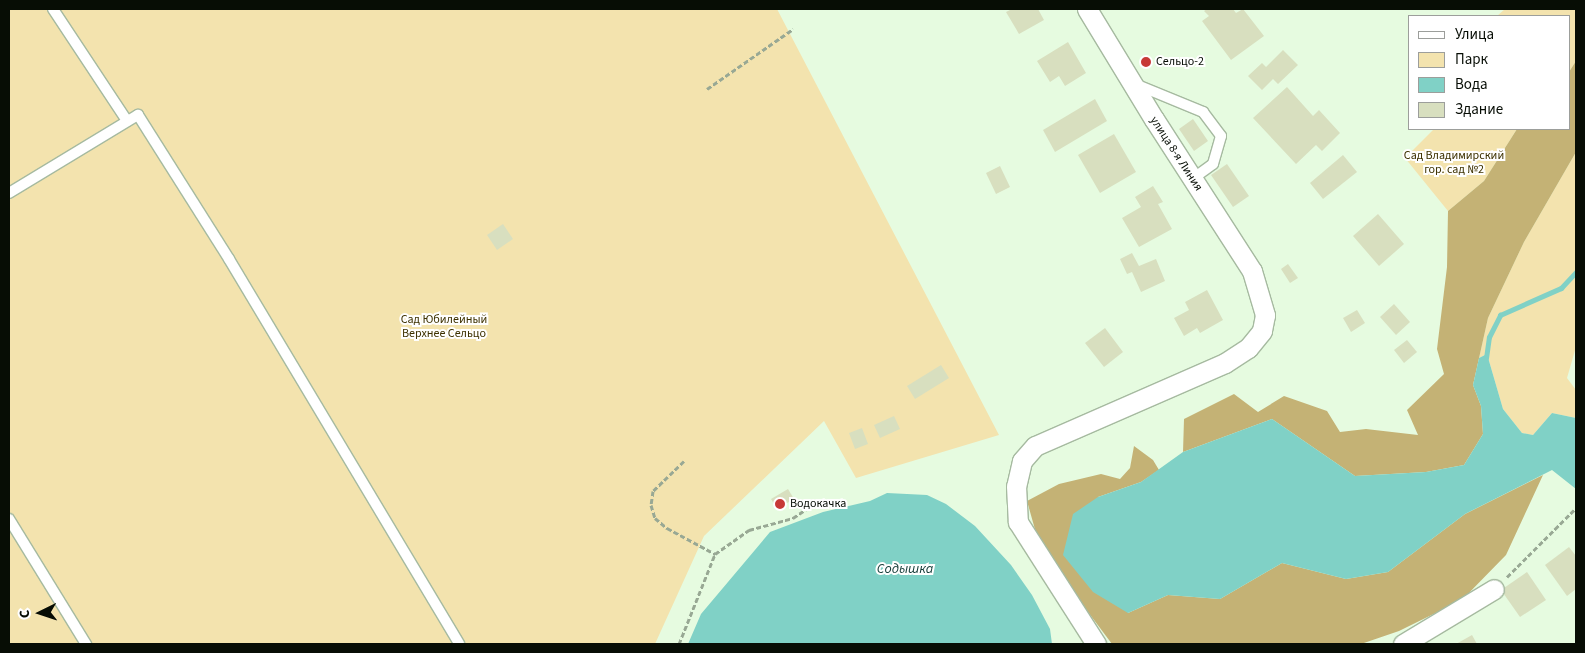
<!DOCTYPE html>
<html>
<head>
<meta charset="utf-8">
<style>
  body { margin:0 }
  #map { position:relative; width:1585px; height:653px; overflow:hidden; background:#e6fbe0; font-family:"Source Sans 3",sans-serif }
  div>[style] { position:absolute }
  .green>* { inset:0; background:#f3e3ae }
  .forest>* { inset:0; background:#c4b275 }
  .water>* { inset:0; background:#80d1c6 }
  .stream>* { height:5px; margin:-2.5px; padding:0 2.5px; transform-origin:2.5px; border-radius:2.5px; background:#80d1c6 }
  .building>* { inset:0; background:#d8dfbf }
  .path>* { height:3px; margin-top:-1.5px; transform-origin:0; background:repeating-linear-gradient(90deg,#98a894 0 5px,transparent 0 7.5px) }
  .roads { filter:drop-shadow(1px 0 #a6baa0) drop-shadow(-1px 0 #a6baa0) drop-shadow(0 1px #a6baa0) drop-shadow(0 -1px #a6baa0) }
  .lane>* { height:10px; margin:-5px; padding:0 5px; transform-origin:5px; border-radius:5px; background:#fff }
  .street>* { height:19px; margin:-9.5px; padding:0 9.5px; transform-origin:9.5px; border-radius:9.5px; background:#fff }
  .dots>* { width:14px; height:14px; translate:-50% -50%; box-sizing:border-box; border:2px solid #fff; border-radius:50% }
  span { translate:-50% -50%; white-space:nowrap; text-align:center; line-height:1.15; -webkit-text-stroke:4px #fff; paint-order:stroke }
  .poi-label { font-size:12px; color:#070d05 }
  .left { translate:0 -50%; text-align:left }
  .street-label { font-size:12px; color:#070d05 }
  .park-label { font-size:12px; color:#3d3100 }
  .water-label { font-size:14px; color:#153c38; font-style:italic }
  .frame { position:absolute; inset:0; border:10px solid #070d05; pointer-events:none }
  .legend { position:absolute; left:1408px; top:15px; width:162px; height:115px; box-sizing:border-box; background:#fff; border:1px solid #9c9e9b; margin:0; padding:6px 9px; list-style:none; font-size:15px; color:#070d05 }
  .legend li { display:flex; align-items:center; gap:10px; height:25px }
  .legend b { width:25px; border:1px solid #9c9e9b }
  .north { position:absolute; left:15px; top:588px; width:50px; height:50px; -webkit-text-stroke:4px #fff; paint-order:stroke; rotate:266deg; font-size:14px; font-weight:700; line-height:20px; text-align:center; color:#070d05 }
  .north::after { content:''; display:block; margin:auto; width:18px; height:22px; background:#070d05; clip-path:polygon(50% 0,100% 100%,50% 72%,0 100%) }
</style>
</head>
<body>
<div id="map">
  <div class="green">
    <div style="clip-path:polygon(9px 9px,777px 9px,999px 435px,856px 478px,824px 421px,704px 536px,655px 644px,9px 644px)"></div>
    <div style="clip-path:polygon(1505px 9px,1576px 9px,1576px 61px,1569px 72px,1569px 16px,1497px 16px)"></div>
    <div style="clip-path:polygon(1434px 129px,1517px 129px,1484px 181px,1448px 211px,1405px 158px)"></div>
    <div style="clip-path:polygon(1576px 152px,1576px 347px,1567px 378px,1576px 390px,1576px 418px,1552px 413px,1533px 435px,1522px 433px,1503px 409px,1487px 354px,1479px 358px,1488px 318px,1524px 242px)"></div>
  </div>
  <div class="forest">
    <div style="clip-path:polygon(1576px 61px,1576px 152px,1524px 242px,1488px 318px,1473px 385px,1481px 406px,1483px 434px,1464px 465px,1426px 472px,1355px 476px,1272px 419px,1183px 452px,1184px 419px,1234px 394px,1258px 412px,1284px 396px,1327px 411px,1340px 432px,1366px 429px,1418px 435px,1407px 410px,1444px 374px,1437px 349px,1447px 267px,1448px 211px,1484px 181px,1517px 129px,1569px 129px,1569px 72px)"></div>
    <div style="clip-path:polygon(1134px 446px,1153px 460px,1159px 470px,1141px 482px,1098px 497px,1128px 613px,1168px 595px,1220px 599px,1282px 563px,1346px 579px,1388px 572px,1465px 514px,1543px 475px,1506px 555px,1462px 600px,1399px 631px,1361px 644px,1112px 644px,1058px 572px,1036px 533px,1027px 501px,1059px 484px,1101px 474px,1120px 479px,1130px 468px)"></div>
  </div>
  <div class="water">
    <div style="clip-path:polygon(1487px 354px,1503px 409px,1522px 433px,1533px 435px,1552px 413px,1576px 418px,1576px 489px,1552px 470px,1465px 514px,1388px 572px,1346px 579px,1282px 563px,1220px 599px,1168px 595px,1128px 613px,1093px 592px,1063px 555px,1073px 514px,1098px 497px,1141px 482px,1183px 452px,1272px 419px,1355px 476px,1426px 472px,1464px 465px,1483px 434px,1481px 406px,1473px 385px,1479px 358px)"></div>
    <div style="clip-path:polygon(887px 493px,927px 495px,946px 504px,975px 526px,1011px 565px,1032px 595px,1050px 629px,1052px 644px,688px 644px,701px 614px,770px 532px,823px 512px,870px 501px)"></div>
  </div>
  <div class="stream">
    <div style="left:1486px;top:358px;width:21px;rotate:-82deg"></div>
    <div style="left:1489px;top:337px;width:25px;rotate:-63deg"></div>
    <div style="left:1500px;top:315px;width:67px;rotate:-23.9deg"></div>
    <div style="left:1561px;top:288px;width:22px;rotate:-47deg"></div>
  </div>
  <div class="building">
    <div style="clip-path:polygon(1012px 9px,1038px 9px,1044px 20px,1019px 34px,1006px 12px)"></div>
    <div style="clip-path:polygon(1207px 9px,1233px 9px,1236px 13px,1243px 9px,1264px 36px,1231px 60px,1202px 21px,1209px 16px,1204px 11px)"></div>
    <div style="clip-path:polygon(1068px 42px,1086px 73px,1065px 86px,1059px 76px,1050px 82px,1037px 61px)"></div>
    <div style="clip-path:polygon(1283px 50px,1298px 65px,1278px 84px,1273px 79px,1262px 90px,1248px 76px,1262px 63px,1266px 67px)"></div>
    <div style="clip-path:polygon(1287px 87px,1313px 116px,1319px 110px,1340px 133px,1322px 151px,1316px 145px,1296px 164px,1253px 118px)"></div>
    <div style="clip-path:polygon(1095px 99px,1107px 121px,1055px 152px,1043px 130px)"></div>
    <div style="clip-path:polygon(1193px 119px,1208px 141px,1194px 151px,1179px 129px)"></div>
    <div style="clip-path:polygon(1114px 134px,1136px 172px,1100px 193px,1078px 155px)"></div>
    <div style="clip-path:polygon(1343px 155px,1357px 172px,1323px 199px,1310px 183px)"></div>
    <div style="clip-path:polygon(1227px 164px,1249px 196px,1233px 207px,1211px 175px)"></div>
    <div style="clip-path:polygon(1000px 166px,1010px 187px,996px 194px,986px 173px)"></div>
    <div style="clip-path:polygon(1153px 186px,1163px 202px,1158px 204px,1172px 229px,1139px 247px,1122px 218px,1141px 207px,1135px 197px)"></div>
    <div style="clip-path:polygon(1378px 214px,1404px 244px,1379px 266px,1353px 236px)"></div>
    <div style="clip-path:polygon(503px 224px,513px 239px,497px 250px,487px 235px)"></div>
    <div style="clip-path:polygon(1132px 253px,1139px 266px,1156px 259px,1165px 281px,1141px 292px,1132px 272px,1127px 274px,1120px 259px)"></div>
    <div style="clip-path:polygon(1288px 264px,1298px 278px,1290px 283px,1281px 269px)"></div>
    <div style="clip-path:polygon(1207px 290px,1223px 320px,1200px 333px,1197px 328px,1184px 336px,1174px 318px,1189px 310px,1185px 302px)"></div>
    <div style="clip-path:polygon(1394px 304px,1410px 322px,1396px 335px,1380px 317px)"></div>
    <div style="clip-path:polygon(1357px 310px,1365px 323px,1351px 332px,1343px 318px)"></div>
    <div style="clip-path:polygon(1105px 328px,1123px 352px,1104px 367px,1085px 343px)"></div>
    <div style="clip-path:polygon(1407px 340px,1417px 352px,1404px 363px,1394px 350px)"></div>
    <div style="clip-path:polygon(941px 365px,949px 378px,915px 399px,907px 386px)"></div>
    <div style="clip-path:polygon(894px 416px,900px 429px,880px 438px,874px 425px)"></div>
    <div style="clip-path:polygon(862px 428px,868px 444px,855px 449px,849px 433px)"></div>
    <div style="clip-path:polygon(788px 489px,794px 499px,777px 509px,771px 499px)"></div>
    <div style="clip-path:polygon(1569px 547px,1576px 556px,1576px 589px,1567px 596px,1545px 565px)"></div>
    <div style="clip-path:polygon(1527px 572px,1546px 600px,1520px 617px,1501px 590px)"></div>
    <div style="clip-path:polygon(1472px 635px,1477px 644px,1456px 644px)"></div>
  </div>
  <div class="path">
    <div style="left:707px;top:89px;width:105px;rotate:-34.9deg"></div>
    <div style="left:684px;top:461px;width:43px;rotate:135.9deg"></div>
    <div style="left:653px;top:491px;width:14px;rotate:98deg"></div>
    <div style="left:651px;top:505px;width:14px;rotate:73deg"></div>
    <div style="left:655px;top:518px;width:16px;rotate:40deg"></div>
    <div style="left:667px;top:528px;width:55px;rotate:28.4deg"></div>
    <div style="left:1507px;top:577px;width:98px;rotate:-45deg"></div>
    <div style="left:679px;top:644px;width:97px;rotate:-68.2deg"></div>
    <div style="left:715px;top:554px;width:42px;rotate:-35.2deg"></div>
    <div style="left:749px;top:530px;width:46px;rotate:-15.3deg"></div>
    <div style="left:793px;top:518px;width:25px;rotate:-34deg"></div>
  </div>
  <div class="roads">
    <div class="lane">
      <div style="left:53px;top:9px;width:134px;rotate:56.5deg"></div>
      <div style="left:1135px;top:84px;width:74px;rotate:22.4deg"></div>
      <div style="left:1203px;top:112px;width:30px;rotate:53deg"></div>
      <div style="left:1221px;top:136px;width:29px;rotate:106deg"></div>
      <div style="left:1213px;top:164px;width:26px;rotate:144deg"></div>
      <div style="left:9px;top:193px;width:151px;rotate:-31.2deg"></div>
      <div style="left:138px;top:115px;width:170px;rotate:57.7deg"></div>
      <div style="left:229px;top:259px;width:448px;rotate:59.1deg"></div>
      <div style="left:9px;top:519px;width:147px;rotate:58.4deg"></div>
    </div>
    <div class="street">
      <div style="left:1087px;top:9px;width:129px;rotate:58.7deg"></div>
      <div style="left:1154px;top:119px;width:181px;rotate:57.2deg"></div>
      <div style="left:1252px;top:271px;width:46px;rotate:73.5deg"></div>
      <div style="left:1265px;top:315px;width:16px;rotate:101deg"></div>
      <div style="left:1262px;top:331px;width:22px;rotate:129deg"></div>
      <div style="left:1248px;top:348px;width:27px;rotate:147deg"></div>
      <div style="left:1225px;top:363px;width:207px;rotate:156.4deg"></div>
      <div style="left:1035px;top:446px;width:20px;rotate:131deg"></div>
      <div style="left:1022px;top:461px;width:26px;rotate:103deg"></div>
      <div style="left:1016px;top:486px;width:36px;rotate:87deg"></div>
      <div style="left:1018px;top:522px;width:145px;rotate:57.4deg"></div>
      <div style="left:1403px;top:644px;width:106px;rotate:-31.1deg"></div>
    </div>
  </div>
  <div class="dots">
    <div style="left:1146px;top:62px;background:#c73937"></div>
    <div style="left:780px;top:504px;background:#c73937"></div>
  </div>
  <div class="poi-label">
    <span class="left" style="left:1156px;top:62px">Сельцо-2</span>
    <span class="left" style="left:790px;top:504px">Водокачка</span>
  </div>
  <div class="street-label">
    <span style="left:1176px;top:154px;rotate:57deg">улица 8-я Линия</span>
  </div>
  <div class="park-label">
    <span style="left:1454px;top:163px">Сад Владимирский<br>гор. сад №2</span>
    <span style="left:444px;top:327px">Сад Юбилейный<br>Верхнее Сельцо</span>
  </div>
  <div class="water-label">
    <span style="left:905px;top:569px">Содышка</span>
  </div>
  <div class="frame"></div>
  <ul class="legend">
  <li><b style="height:6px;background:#fff"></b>Улица</li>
  <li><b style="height:14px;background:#f3e3ae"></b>Парк</li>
  <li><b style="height:14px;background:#80d1c6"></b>Вода</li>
  <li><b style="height:14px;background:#d8dfbf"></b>Здание</li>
  </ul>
  <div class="north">С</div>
</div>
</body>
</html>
